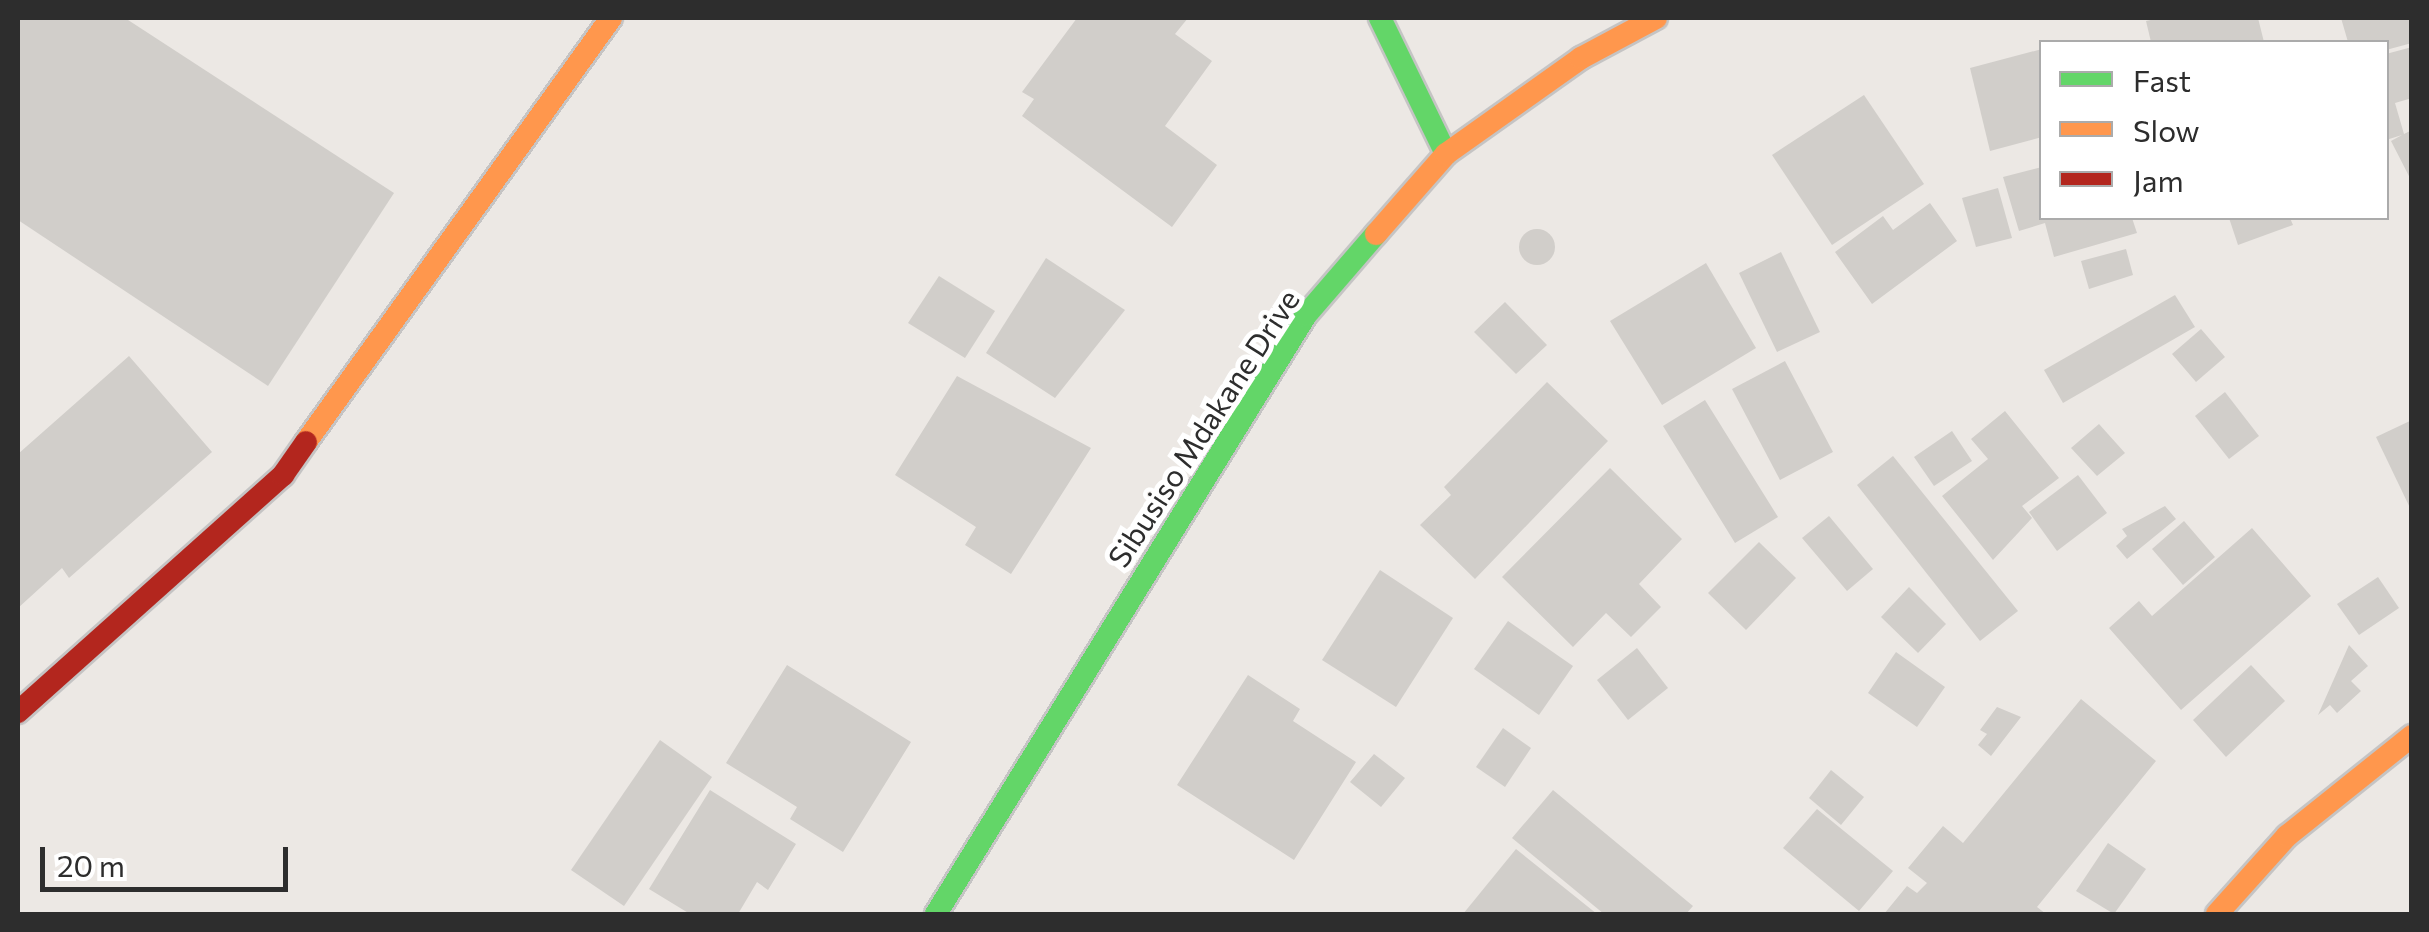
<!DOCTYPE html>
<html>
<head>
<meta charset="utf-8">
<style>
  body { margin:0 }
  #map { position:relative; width:2429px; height:932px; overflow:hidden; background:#ece8e4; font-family:Commissioner,sans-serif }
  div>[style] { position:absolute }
  .building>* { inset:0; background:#d1ceca }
  .round { border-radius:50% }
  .roads { filter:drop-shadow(2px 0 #c5c4c4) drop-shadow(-2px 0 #c5c4c4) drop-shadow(0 2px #c5c4c4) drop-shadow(0 -2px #c5c4c4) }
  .fast>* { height:22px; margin:-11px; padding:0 11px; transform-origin:11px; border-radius:11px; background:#63d668 }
  .slow>* { height:22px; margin:-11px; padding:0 11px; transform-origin:11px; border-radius:11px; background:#ff974d }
  .jam>* { height:22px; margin:-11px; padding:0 11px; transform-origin:11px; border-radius:11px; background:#b3261e }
  span { translate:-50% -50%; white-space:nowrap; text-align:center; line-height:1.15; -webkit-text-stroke:10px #fff; paint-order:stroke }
  .street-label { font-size:30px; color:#2d2d2d }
  .frame { position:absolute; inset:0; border:20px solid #2d2d2d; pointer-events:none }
  .legend { position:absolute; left:2039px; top:40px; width:350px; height:180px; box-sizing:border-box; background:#fff; border:2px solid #ababab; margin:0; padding:12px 18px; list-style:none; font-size:30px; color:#2d2d2d }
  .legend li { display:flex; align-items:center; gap:20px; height:50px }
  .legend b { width:50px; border:2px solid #ababab }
  .scale { position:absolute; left:40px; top:847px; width:248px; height:45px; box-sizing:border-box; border:5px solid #2d2d2d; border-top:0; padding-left:12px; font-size:30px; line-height:35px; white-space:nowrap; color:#2d2d2d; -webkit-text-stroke:8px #fff; paint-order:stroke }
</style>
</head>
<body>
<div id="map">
  <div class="building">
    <div style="clip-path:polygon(18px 18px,125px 18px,394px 193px,268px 386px,18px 220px)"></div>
    <div style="clip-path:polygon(1077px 18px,1188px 18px,1175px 34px,1212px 61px,1165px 126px,1217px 165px,1172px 227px,1022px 116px,1034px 99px,1022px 92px)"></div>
    <div style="clip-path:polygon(2160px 18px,2258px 18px,2264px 42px,2151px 42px,2146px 21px)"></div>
    <div style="clip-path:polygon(2341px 18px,2412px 18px,2412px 43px,2386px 50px,2386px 42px,2348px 42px)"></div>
    <div style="clip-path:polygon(2412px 47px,2412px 98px,2395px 103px,2404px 134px,2412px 130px,2412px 182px,2391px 141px,2402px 135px,2386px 140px,2386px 54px)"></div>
    <div style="clip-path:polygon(2042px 49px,2042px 137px,1990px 151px,1970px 68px)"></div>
    <div style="clip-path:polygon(1864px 95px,1924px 184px,1832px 245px,1772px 155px)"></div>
    <div style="clip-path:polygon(2042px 167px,2042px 218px,2132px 218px,2137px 233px,2054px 257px,2045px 223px,2019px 231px,2003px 177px)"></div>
    <div style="clip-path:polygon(1998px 188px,2012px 238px,1976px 247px,1962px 198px)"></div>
    <div style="clip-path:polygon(1930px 203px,1957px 241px,1872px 304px,1835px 252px,1883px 216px,1893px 230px)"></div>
    <div style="clip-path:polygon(2229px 218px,2290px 218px,2293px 225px,2238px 245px)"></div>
    <div class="round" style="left:1519px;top:229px;width:36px;height:36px"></div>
    <div style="clip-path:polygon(2126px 249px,2133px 275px,2089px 289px,2081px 261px)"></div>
    <div style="clip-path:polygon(1781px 252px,1820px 332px,1777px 352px,1739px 273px)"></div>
    <div style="clip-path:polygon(1046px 258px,1125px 310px,1055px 398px,986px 353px)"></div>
    <div style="clip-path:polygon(1706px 263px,1756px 348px,1662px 405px,1610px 321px)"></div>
    <div style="clip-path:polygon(939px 276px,995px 311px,965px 358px,908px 323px)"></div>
    <div style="clip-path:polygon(2175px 295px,2195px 327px,2063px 403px,2044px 370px)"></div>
    <div style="clip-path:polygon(1505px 302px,1547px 345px,1516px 374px,1474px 332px)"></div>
    <div style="clip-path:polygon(2201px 329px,2225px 357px,2196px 382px,2172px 354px)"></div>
    <div style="clip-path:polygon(129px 356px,212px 452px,69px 578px,62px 568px,18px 608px,18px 454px)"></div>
    <div style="clip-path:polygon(1785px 361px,1833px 452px,1780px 480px,1732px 389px)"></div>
    <div style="clip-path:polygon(957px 376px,1091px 448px,1011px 574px,965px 545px,976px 527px,895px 475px)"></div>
    <div style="clip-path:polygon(1547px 382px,1608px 441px,1475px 579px,1420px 525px,1451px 495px,1444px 487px)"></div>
    <div style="clip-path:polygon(2225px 392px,2259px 436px,2229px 459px,2195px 416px)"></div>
    <div style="clip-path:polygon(1705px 400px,1778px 517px,1735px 543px,1663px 426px)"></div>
    <div style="clip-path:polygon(2005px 411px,2059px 478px,2022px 506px,2032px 518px,1993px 560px,1942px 496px,1988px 459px,1971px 439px)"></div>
    <div style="clip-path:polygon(2412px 420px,2412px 512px,2376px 437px)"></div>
    <div style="clip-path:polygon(2099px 424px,2125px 453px,2097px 476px,2071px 448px)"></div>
    <div style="clip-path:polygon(1952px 431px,1972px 461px,1934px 486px,1914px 457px)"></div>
    <div style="clip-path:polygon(1893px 456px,2018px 611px,1980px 641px,1857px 485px)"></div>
    <div style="clip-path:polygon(1610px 468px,1682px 539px,1639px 584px,1661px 607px,1631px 637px,1606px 613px,1573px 647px,1502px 577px)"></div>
    <div style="clip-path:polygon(2078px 475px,2107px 513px,2057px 551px,2029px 512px)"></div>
    <div style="clip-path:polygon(2165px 506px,2176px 519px,2127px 559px,2116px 546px,2127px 536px,2122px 529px)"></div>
    <div style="clip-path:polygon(1829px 516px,1873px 569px,1847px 591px,1802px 538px)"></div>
    <div style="clip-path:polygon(2184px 521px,2215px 557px,2183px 585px,2152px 549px)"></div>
    <div style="clip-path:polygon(2252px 528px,2311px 596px,2181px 710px,2109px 628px,2139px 601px,2152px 616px)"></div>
    <div style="clip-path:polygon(1759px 542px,1796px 578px,1746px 630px,1708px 593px)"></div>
    <div style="clip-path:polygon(1380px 570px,1453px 618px,1396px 707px,1322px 660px)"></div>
    <div style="clip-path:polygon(2378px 577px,2399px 608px,2359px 635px,2337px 604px)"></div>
    <div style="clip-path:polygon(1909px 587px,1946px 624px,1918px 653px,1881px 617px)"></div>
    <div style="clip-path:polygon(1508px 621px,1573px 666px,1539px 715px,1474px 669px)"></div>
    <div style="clip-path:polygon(2349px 645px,2368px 666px,2351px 681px,2361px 691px,2337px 713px,2330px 705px,2318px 715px)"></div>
    <div style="clip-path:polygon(1637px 648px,1668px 688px,1628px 720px,1597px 680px)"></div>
    <div style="clip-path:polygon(1896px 652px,1945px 687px,1917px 727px,1868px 693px)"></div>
    <div style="clip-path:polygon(787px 665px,911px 742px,843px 852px,790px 819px,797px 807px,726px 763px)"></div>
    <div style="clip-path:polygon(2251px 665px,2285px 701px,2226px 757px,2193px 720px)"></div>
    <div style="clip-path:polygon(1248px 675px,1300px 709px,1293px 721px,1356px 762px,1294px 860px,1177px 785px)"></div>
    <div style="clip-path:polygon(2081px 699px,2156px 761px,2037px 907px,2046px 914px,1884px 914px,1907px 886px,1917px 893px,1927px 883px,1908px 868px,1943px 826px,1963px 843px)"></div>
    <div style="clip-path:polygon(1997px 707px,2021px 717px,1991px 756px,1978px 745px,1987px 734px,1980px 730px)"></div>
    <div style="clip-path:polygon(1503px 728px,1531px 748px,1505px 787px,1476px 767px)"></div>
    <div style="clip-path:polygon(660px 740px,712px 777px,624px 906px,571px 870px)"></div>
    <div style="clip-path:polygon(1374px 754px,1405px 778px,1381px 807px,1350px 782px)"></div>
    <div style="clip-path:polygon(1831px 770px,1864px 797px,1841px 825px,1809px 798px)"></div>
    <div style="clip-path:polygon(710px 790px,796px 844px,768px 890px,757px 882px,738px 914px,690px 914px,649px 889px)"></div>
    <div style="clip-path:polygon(1553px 790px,1693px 906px,1686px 914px,1604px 914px,1512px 838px)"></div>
    <div style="clip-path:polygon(1817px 809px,1893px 871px,1859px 911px,1783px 848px)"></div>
    <div style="clip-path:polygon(2108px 843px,2146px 869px,2114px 914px,2076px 891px)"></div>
    <div style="clip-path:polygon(1516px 849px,1597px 914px,1463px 914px)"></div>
  </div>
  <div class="roads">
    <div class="fast">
      <div style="left:1380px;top:18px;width:151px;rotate:64.1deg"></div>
      <div style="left:936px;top:914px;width:704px;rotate:-58.3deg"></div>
      <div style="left:1306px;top:315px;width:107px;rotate:-49.2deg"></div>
    </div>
    <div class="slow">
      <div style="left:1376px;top:234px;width:106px;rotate:-48.8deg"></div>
      <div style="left:1446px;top:154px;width:166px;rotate:-35.4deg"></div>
      <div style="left:1581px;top:58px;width:85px;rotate:-28.1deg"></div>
      <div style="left:306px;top:442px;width:522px;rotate:-54.27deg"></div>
      <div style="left:2217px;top:914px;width:105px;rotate:-48.1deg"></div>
      <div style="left:2287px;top:836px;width:160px;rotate:-38.7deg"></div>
    </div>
    <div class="jam">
      <div style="left:18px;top:712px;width:356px;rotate:-41.8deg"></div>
      <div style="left:283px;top:475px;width:40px;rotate:-55.1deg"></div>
    </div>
  </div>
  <div class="street-label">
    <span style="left:1203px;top:428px;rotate:-57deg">Sibusiso Mdakane Drive</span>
  </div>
  <div class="frame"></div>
  <ul class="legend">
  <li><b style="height:12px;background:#63d668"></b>Fast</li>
  <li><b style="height:12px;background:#ff974d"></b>Slow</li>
  <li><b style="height:12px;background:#b3261e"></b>Jam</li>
  </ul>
  <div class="scale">20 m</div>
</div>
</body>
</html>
